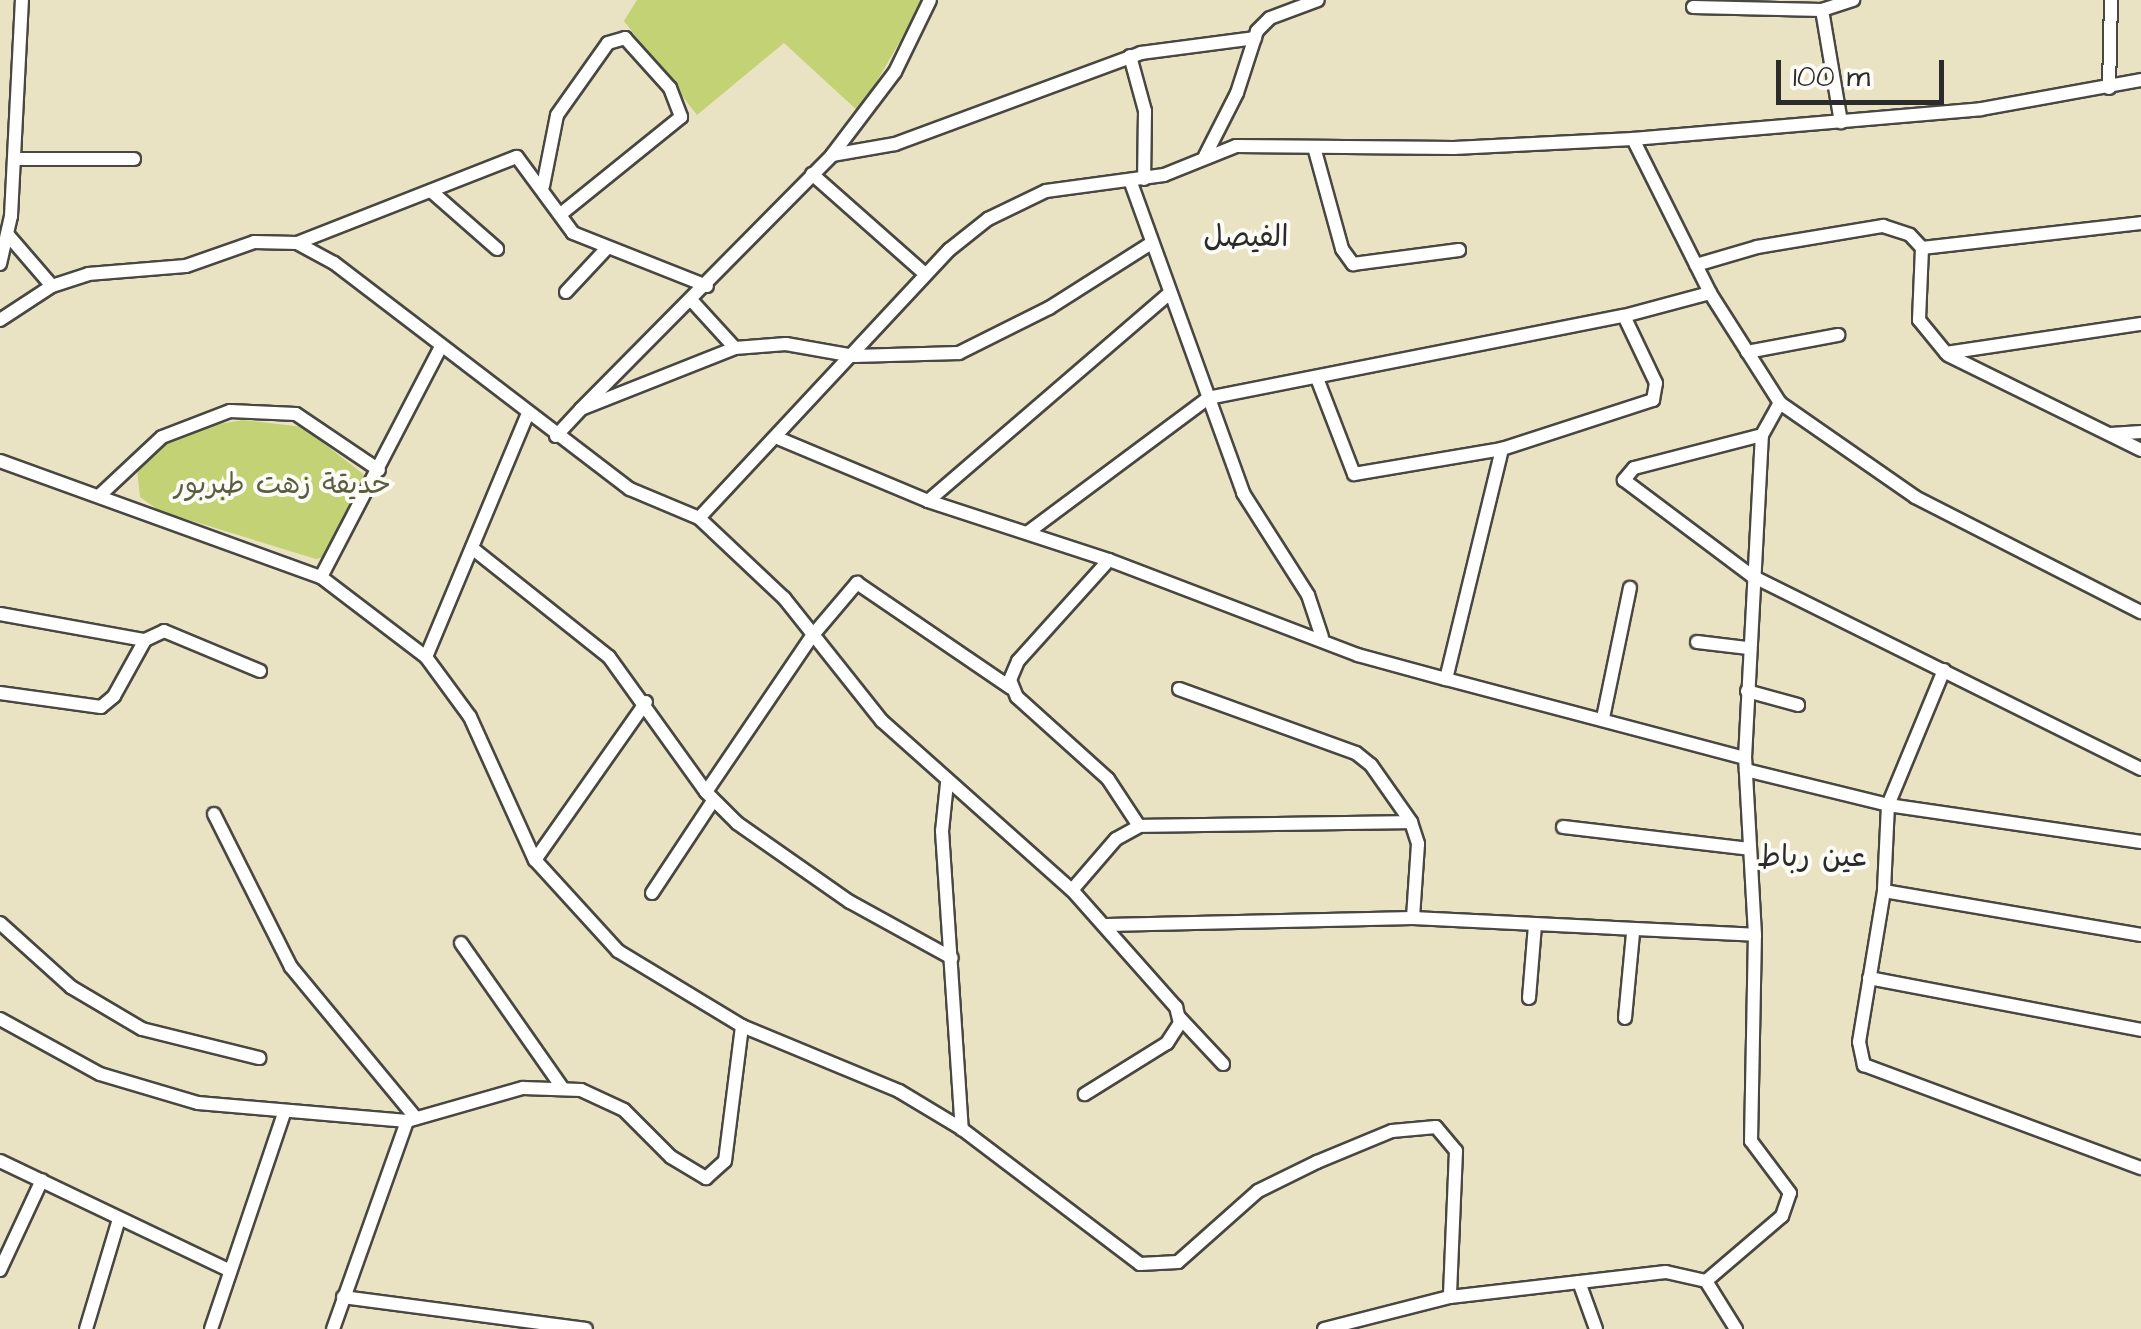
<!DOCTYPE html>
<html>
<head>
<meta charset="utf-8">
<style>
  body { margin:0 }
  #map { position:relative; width:2141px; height:1329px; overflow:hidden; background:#eae3c3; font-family:"Architects Daughter","Playpen Sans Arabic",sans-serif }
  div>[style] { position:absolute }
  .green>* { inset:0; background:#c3d274 }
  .roads { filter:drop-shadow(2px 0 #484742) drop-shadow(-2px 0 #484742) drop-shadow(0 2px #484742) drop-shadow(0 -2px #484742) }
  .minor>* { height:12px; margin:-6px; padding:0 6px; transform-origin:6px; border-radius:6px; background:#fff }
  span { translate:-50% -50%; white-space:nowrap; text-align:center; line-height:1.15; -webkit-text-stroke:8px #fdfcf7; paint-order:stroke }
  .park-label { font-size:28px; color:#595d41 }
  .neighbourhood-label { font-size:30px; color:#2b2b2b }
  .scale { position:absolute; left:1776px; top:60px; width:168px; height:45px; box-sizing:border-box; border:5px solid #2b2b2b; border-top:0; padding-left:12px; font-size:30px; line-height:35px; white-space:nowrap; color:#2b2b2b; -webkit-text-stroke:8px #fdfcf7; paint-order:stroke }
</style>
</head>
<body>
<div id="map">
  <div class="green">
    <div style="clip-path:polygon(637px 0,924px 0,859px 112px,784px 43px,697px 115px,624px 21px)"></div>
    <div style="clip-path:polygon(243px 420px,303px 427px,363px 474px,366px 485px,328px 556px,316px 559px,160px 511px,140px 497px,137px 469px,158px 448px,202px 427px)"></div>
  </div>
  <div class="roads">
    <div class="minor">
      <div style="left:1693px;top:7px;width:129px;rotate:1.3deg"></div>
      <div style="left:1822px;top:10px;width:33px;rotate:-18deg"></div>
      <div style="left:1822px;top:10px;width:114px;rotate:80.4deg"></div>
      <div style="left:1130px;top:56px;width:57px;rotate:74.7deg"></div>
      <div style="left:1145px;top:111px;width:68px;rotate:90.8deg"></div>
      <div style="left:2109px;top:88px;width:88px;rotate:-88.7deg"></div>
      <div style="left:1633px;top:139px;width:172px;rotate:63.4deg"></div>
      <div style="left:1710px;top:293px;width:130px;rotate:57.5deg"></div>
      <div style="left:1780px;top:403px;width:165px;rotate:34.8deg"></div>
      <div style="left:1915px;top:497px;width:254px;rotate:27deg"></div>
      <div style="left:1314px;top:147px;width:106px;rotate:74.6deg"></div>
      <div style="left:1342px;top:249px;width:19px;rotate:54deg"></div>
      <div style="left:1353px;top:264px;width:107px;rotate:-7.5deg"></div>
      <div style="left:832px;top:155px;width:104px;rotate:-52.8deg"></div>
      <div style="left:895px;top:72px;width:80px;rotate:-64.1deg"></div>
      <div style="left:1205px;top:156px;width:71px;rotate:-63.1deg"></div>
      <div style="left:1237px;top:93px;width:65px;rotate:-72.1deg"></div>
      <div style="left:1257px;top:31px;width:18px;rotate:-45deg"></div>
      <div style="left:1270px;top:18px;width:51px;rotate:-20.6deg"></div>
      <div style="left:15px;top:159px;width:119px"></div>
      <div style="left:812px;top:174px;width:151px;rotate:41.5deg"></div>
      <div style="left:1130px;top:180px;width:333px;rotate:70.1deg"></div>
      <div style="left:1243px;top:493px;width:121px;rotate:57.5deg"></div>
      <div style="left:1308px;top:595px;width:44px;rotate:71.6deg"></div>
      <div style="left:543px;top:186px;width:72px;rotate:-78.8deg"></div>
      <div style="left:557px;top:115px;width:88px;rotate:-54.7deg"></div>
      <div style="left:608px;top:43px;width:18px;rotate:-16deg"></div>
      <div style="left:625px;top:38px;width:67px;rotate:48deg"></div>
      <div style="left:670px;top:88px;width:31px;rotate:69deg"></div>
      <div style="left:681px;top:117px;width:154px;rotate:141.1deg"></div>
      <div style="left:431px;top:191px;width:88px;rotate:41.3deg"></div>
      <div style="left:8px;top:235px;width:67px;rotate:49.2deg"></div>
      <div style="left:297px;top:243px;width:236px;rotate:-21.4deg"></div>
      <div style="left:517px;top:157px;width:94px;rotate:53.6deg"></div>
      <div style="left:573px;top:233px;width:144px;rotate:21.6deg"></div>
      <div style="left:1922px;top:248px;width:220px;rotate:-6.5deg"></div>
      <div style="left:0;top:264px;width:49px;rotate:-77.1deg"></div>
      <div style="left:11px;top:216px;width:216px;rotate:-87.1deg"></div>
      <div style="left:1696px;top:265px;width:64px;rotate:-16.4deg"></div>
      <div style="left:1757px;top:247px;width:128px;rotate:-9.5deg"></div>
      <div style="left:1883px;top:226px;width:28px;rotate:18deg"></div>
      <div style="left:1910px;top:235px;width:18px;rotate:47deg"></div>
      <div style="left:1922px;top:248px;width:72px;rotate:92.4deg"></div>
      <div style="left:1919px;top:320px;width:43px;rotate:50.7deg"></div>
      <div style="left:1946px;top:353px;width:197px;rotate:-8.5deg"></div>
      <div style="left:566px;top:292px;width:60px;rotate:-47deg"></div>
      <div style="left:693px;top:302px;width:62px;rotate:47.6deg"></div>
      <div style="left:0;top:320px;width:62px;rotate:-33.2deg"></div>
      <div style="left:52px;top:286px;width:38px;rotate:-18deg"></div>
      <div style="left:88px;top:274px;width:98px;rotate:-4.7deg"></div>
      <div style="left:186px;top:266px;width:72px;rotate:-19.4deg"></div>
      <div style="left:254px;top:242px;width:43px;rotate:1.3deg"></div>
      <div style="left:297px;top:243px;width:42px;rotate:28.4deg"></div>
      <div style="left:334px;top:263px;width:372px;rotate:37.4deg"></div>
      <div style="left:630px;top:489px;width:75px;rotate:22.8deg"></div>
      <div style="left:699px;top:518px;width:367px;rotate:-47deg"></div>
      <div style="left:949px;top:250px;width:50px;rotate:-38.5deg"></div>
      <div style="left:988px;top:219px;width:64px;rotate:-25.8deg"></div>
      <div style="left:1046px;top:191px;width:119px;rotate:-7.7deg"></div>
      <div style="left:1164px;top:175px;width:78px;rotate:-21.9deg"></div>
      <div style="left:1236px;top:146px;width:218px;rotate:0.5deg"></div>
      <div style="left:1454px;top:148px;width:179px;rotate:-2.9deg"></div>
      <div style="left:1633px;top:139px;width:349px;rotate:-4.9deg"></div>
      <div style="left:1981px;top:109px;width:163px;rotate:-10.3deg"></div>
      <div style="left:1747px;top:352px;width:93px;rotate:-10.6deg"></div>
      <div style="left:1948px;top:355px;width:215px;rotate:26.2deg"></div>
      <div style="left:581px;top:409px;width:357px;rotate:-45.3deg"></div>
      <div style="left:832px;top:155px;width:64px;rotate:-9.9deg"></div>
      <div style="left:895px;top:144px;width:262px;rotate:-20.3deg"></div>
      <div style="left:1141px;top:53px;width:115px;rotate:-7.5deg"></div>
      <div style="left:2111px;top:434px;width:30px;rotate:-4deg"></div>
      <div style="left:1762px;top:435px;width:132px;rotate:165.5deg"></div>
      <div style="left:1634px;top:468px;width:16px;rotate:130deg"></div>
      <div style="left:1624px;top:480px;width:160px;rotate:36.9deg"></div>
      <div style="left:1752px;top:576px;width:434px;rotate:26.4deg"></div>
      <div style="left:556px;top:436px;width:37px;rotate:-47deg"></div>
      <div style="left:581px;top:409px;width:166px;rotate:-21.6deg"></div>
      <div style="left:735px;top:348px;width:51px;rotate:-4.5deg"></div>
      <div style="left:786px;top:344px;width:69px;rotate:10deg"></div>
      <div style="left:854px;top:356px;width:105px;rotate:-1.6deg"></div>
      <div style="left:959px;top:353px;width:101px;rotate:-26.6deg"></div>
      <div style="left:1049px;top:308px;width:120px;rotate:-32.4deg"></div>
      <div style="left:780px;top:439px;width:160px;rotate:22.7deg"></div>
      <div style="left:928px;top:501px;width:190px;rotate:18.1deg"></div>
      <div style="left:1109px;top:560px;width:267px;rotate:20.9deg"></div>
      <div style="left:1358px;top:655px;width:91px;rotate:15.3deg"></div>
      <div style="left:1446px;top:679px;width:237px;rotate:-76.3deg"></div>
      <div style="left:1502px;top:449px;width:150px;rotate:170.4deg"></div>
      <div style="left:1354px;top:474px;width:103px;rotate:-111.1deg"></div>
      <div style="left:1502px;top:449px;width:159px;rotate:-18deg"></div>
      <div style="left:1653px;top:400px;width:17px;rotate:-80deg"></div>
      <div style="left:1656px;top:383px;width:74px;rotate:-115.5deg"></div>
      <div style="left:0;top:461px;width:341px;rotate:19.9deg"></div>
      <div style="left:321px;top:577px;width:132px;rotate:37.3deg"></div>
      <div style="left:426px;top:657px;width:74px;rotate:53.7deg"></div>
      <div style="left:470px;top:717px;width:157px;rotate:65.6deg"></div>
      <div style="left:535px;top:860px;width:123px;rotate:47.6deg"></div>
      <div style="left:618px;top:951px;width:145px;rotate:31.2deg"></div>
      <div style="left:742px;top:1026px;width:170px;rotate:22.5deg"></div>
      <div style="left:899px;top:1091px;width:74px;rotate:31.1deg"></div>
      <div style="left:962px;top:1129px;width:223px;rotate:37.2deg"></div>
      <div style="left:1140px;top:1264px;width:38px;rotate:-3deg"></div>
      <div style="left:1178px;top:1262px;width:107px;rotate:-41.6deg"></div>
      <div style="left:1258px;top:1191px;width:66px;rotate:-26.2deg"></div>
      <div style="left:1317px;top:1162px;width:81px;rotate:-22.5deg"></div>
      <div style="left:1392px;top:1131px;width:44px;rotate:-5.2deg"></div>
      <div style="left:1436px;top:1127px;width:31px;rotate:50deg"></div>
      <div style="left:1456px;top:1151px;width:146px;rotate:92.4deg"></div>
      <div style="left:99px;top:496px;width:86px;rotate:-43.1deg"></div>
      <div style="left:162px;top:437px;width:73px;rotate:-20.9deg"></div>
      <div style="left:230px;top:411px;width:66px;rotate:2.6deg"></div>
      <div style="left:296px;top:414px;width:100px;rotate:34deg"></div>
      <div style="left:928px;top:501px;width:318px;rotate:-40.7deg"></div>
      <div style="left:699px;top:518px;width:117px;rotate:43.3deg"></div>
      <div style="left:784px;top:598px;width:157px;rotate:51.5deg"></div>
      <div style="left:882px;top:721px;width:254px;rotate:41.7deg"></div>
      <div style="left:1072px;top:890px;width:157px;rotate:48.4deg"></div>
      <div style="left:1176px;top:1007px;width:16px;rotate:76deg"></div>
      <div style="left:1180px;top:1023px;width:24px;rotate:123deg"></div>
      <div style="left:1167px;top:1043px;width:97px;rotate:148.1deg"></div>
      <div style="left:1027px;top:533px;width:226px;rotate:-36.7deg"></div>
      <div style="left:1208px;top:398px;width:424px;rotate:-11.2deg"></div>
      <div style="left:1624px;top:316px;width:89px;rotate:-15deg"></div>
      <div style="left:472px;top:548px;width:175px;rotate:38.5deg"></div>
      <div style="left:609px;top:657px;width:166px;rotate:54.3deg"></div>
      <div style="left:706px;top:792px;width:44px;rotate:45deg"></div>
      <div style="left:737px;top:823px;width:138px;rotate:35deg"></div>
      <div style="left:850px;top:902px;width:116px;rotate:28.8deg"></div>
      <div style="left:1109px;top:560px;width:136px;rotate:132deg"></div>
      <div style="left:1018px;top:661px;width:21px;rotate:113deg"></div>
      <div style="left:1010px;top:680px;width:18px;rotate:68deg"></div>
      <div style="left:1017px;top:697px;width:122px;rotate:42deg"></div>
      <div style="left:1108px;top:779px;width:56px;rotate:56.6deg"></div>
      <div style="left:321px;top:577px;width:258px;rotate:-62.5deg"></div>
      <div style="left:0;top:614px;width:147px;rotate:10.2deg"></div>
      <div style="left:1697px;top:642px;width:50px;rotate:6.8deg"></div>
      <div style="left:426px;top:657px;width:261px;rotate:-67.3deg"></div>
      <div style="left:1944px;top:670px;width:146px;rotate:112.5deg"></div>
      <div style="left:1888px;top:805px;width:256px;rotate:8.3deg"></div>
      <div style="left:1446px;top:679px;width:309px;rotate:14.8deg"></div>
      <div style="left:1179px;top:689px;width:188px;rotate:19.9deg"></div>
      <div style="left:1356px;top:753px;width:19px;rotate:39deg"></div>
      <div style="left:1371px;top:765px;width:70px;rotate:54.9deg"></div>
      <div style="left:1411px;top:822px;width:23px;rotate:72deg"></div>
      <div style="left:1418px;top:844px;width:74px;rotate:93.9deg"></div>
      <div style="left:1747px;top:691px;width:53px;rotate:15.4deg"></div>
      <div style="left:0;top:693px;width:102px;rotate:7.9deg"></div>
      <div style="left:101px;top:707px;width:17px;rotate:-40deg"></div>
      <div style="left:114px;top:696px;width:64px;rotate:-61deg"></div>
      <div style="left:145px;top:640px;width:21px;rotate:-25deg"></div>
      <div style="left:164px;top:631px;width:104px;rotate:22.6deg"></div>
      <div style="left:1603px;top:718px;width:133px;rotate:-78.3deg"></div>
      <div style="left:1746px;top:770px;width:146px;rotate:13.8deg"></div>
      <div style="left:1888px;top:805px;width:86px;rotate:92.7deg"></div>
      <div style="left:1884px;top:891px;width:153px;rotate:99.4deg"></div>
      <div style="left:1859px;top:1042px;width:24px;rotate:78deg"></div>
      <div style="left:1864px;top:1065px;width:296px;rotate:20.4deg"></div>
      <div style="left:947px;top:783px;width:48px;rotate:95.9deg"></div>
      <div style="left:942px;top:831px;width:299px;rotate:86.2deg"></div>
      <div style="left:706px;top:792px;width:189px;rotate:-55.8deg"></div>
      <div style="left:812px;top:636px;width:70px;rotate:-49.7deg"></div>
      <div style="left:857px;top:583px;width:186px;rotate:34.3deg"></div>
      <div style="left:214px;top:814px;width:171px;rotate:63.3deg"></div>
      <div style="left:291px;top:967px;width:196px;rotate:50.4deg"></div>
      <div style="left:1563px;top:827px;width:188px;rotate:6.7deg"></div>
      <div style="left:535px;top:860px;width:193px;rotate:-54.9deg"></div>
      <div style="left:1072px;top:890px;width:67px;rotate:-49.2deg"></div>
      <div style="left:1116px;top:839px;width:26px;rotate:-29deg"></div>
      <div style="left:1139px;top:826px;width:272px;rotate:-0.8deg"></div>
      <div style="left:1884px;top:891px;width:261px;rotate:9.7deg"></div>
      <div style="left:652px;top:893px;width:110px;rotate:-56.5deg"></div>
      <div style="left:0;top:923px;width:96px;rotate:42deg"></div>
      <div style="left:71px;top:987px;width:82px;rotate:30.6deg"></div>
      <div style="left:142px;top:1029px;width:121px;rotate:13.9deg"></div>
      <div style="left:1107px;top:925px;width:306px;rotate:-1.3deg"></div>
      <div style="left:1413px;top:918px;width:342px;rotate:2.8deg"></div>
      <div style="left:461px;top:943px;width:176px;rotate:55deg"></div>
      <div style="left:1869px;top:978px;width:277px;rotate:10.8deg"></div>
      <div style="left:1529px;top:998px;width:73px;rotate:-85.3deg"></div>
      <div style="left:1180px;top:1018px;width:63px;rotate:46.9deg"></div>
      <div style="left:1625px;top:1018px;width:84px;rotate:-84.6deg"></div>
      <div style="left:0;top:1019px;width:114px;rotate:28.8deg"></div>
      <div style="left:100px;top:1074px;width:102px;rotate:16.5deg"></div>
      <div style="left:198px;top:1103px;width:210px;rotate:4.9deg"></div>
      <div style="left:407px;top:1121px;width:121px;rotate:-15.9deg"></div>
      <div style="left:523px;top:1088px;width:58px;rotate:2deg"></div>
      <div style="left:581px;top:1090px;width:47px;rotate:24.9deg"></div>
      <div style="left:624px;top:1110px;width:66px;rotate:45deg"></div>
      <div style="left:671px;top:1157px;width:41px;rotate:31deg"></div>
      <div style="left:706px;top:1178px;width:25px;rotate:-42deg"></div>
      <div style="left:725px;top:1161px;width:136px;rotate:-82.8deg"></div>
      <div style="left:0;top:1161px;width:250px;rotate:25.5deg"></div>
      <div style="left:0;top:1270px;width:99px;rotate:-65deg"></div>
      <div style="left:1706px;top:1281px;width:100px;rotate:-40.5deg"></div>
      <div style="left:1782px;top:1216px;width:24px;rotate:-71deg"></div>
      <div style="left:1790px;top:1193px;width:65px;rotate:-126.9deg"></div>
      <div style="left:1751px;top:1141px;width:206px;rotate:-88.9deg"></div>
      <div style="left:1755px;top:935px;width:177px;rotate:-93.2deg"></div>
      <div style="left:1745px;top:758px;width:323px;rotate:-87deg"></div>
      <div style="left:1762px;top:435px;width:37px;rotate:-61deg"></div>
      <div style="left:1579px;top:1282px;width:50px;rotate:70.1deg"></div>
      <div style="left:343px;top:1297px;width:245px;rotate:7.5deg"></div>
      <div style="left:86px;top:1329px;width:115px;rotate:-73.3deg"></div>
      <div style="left:211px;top:1329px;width:230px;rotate:-71.3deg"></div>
      <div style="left:333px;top:1329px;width:221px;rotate:-70.4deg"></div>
      <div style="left:1324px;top:1329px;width:130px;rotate:-14.3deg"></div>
      <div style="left:1450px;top:1297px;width:217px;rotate:-6.6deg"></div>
      <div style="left:1666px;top:1272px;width:41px;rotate:12.7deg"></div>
      <div style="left:1706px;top:1281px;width:57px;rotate:58deg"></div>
    </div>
  </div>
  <div class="park-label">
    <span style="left:282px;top:485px">حديقة زهت طبربور</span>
  </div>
  <div class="neighbourhood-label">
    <span style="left:1246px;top:237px">الفيصل</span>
    <span style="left:1812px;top:857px">عين رباط</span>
  </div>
  <div class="scale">100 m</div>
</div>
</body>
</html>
